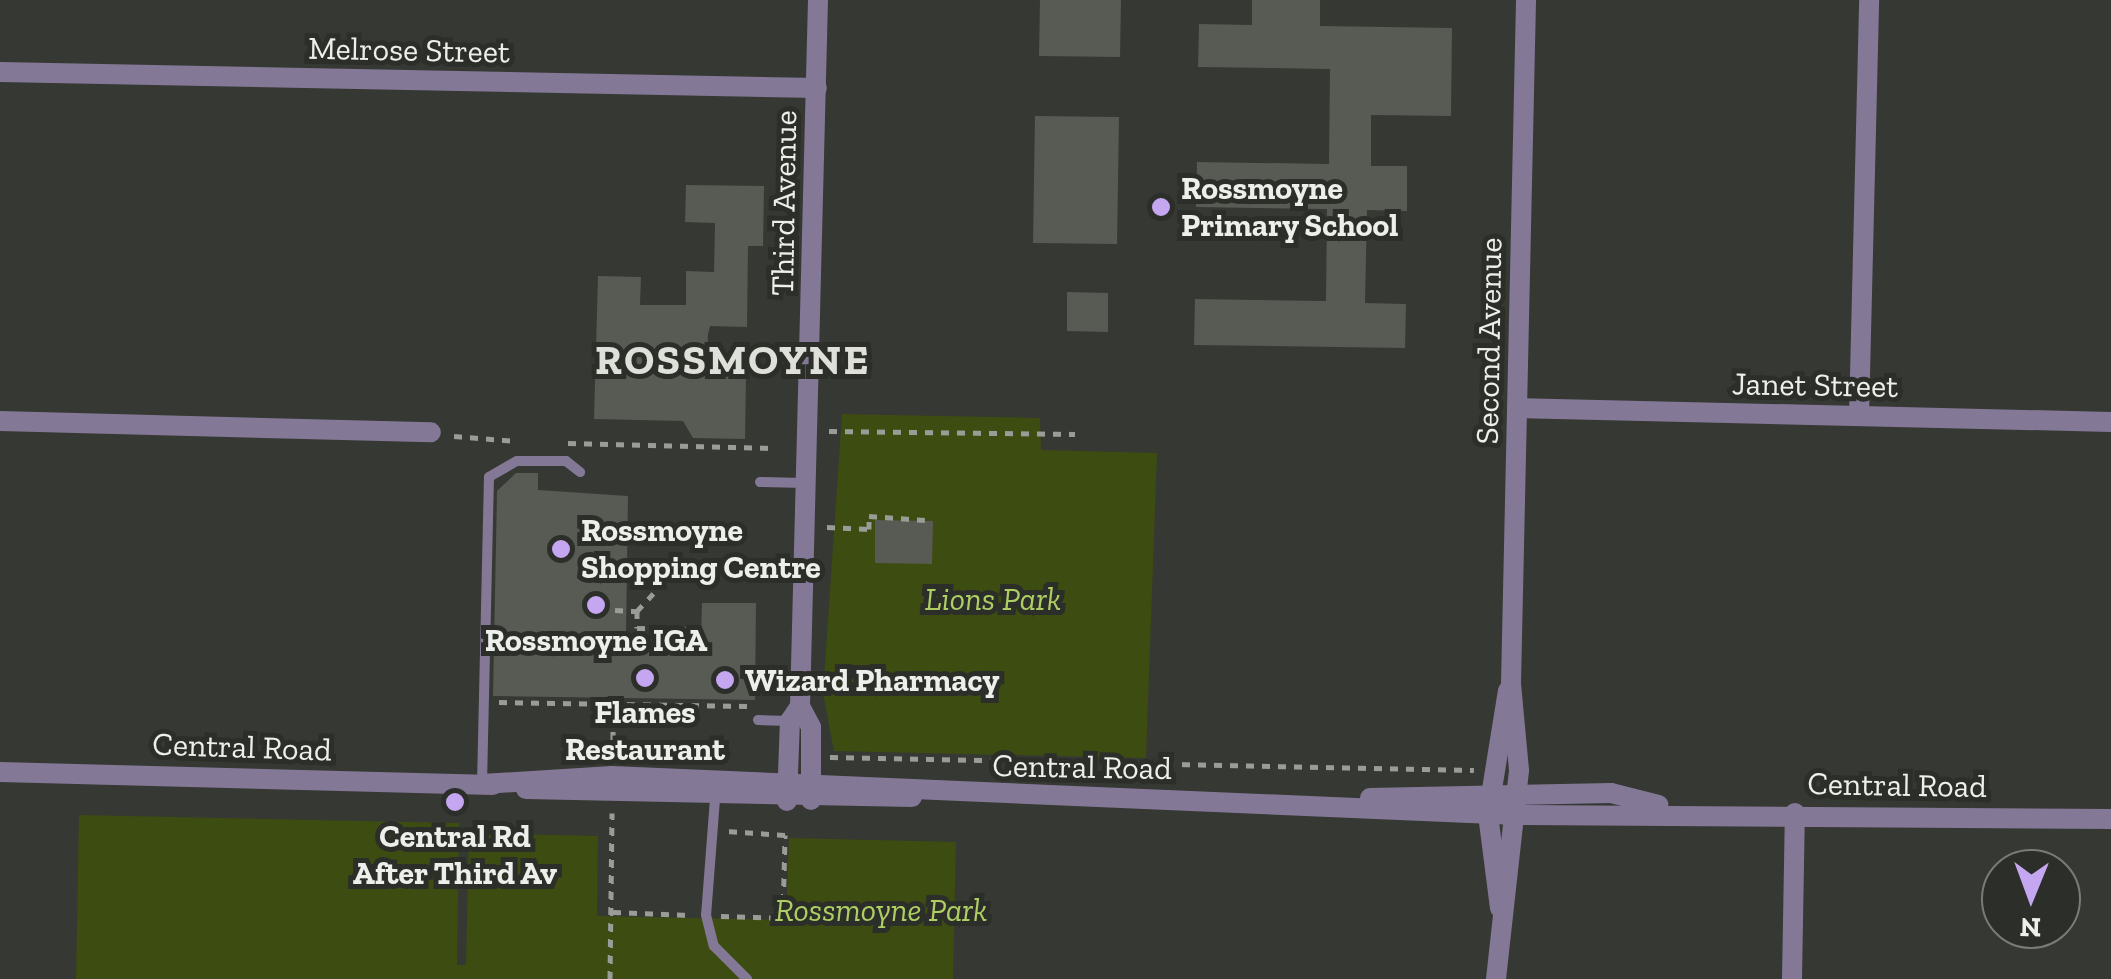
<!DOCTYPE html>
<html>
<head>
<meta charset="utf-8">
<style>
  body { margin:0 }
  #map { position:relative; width:2111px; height:979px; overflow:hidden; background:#363833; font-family:"Zilla Slab",serif }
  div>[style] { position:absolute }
  .green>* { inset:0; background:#3d4c10 }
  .building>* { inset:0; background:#585a54 }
  .path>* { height:5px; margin-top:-2.5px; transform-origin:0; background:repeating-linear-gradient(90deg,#9a9c97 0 8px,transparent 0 16px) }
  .service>* { height:10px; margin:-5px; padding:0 5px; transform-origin:5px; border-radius:5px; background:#847897 }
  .minor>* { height:20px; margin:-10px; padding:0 10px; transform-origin:10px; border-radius:10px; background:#847897 }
  .tertiary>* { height:20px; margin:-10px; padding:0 10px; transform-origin:10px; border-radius:10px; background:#847897 }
  .dots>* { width:28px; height:28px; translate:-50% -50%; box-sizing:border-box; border:5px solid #2c2e29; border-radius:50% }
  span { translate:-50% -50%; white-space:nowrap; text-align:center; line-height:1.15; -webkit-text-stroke:10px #2c2e29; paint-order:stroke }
  .street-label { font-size:32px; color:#edefeb }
  .poi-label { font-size:32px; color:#edefeb; font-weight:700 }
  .left { translate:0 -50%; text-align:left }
  .park-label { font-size:32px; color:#aece64; font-style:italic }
  .district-label { font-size:42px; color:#dee0d9; font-weight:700; letter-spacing:2.5px }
  .north { position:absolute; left:1981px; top:849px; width:100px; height:100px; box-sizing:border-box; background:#2c2e29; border:2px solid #797b77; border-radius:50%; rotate:181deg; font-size:28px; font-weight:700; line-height:40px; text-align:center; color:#edefeb }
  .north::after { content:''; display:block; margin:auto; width:35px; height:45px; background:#c5a6f1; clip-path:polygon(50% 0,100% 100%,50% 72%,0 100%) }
</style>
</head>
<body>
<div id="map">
  <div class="green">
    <div style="clip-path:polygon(842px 414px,1040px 418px,1041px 450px,1157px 453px,1146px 758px,834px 751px,823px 693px)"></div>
    <div style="clip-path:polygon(79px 815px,459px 823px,457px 965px,466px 965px,469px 833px,598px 836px,597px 916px,786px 920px,789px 838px,956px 842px,953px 979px,76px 979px)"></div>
  </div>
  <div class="building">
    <div style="clip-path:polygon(1040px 0,1121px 0,1120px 57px,1039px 56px)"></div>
    <div style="clip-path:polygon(1252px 0,1320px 0,1320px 26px,1452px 28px,1451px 116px,1371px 115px,1371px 166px,1407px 166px,1407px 211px,1367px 210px,1365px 303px,1406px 304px,1405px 348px,1194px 345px,1195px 299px,1326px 301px,1327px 209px,1196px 207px,1197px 162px,1329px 164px,1330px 69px,1198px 67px,1199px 24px,1252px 25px)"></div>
    <div style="clip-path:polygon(1035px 116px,1119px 117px,1117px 244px,1033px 243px)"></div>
    <div style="clip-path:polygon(686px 185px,764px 186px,763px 246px,748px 246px,747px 327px,710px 326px,708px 334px,707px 375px,746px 376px,745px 439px,693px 438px,683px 421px,594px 419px,598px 276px,641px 277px,640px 305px,686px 305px,686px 271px,714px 272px,715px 223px,685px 222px)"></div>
    <div style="clip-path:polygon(1067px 292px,1108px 293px,1108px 332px,1067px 331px)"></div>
    <div style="clip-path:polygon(516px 473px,538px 473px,538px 490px,628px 496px,626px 635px,701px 636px,702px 603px,756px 603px,755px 700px,493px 696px,497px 491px)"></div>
    <div style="clip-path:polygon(875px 520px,933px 521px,932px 564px,875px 563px)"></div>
  </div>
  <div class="path">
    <div style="left:829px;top:431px;width:246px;rotate:0.7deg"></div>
    <div style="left:454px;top:436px;width:63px;rotate:4.5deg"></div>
    <div style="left:568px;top:443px;width:207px;rotate:1.4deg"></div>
    <div style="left:827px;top:527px;width:42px;rotate:2.7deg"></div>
    <div style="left:869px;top:529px;width:13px;rotate:-90deg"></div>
    <div style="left:869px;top:516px;width:56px;rotate:4.1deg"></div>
    <div style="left:615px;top:610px;width:22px;rotate:3deg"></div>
    <div style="left:637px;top:611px;width:34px;rotate:-47deg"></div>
    <div style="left:637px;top:611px;width:17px;rotate:90deg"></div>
    <div style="left:637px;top:628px;width:64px;rotate:0.9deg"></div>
    <div style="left:499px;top:702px;width:248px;rotate:0.9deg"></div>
    <div style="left:613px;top:755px;width:51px;rotate:-90deg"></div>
    <div style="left:830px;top:757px;width:644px;rotate:1.16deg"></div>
    <div style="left:613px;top:912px;width:77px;rotate:2.2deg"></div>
    <div style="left:721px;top:916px;width:62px;rotate:1.8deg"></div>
    <div style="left:783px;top:918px;width:83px;rotate:-88.6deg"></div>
    <div style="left:785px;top:835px;width:59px;rotate:-176.1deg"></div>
    <div style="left:610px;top:979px;width:166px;rotate:-89.3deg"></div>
  </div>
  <div class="service">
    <div style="left:760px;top:482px;width:45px;rotate:1.3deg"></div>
    <div style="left:758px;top:720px;width:32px;rotate:2deg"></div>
    <div style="left:482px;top:784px;width:307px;rotate:-88.7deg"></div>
    <div style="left:489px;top:477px;width:32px;rotate:-30deg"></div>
    <div style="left:517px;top:461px;width:49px"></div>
    <div style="left:566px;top:461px;width:18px;rotate:38deg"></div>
    <div style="left:715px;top:799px;width:116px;rotate:94.4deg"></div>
    <div style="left:706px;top:915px;width:32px;rotate:76deg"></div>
    <div style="left:714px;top:946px;width:47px;rotate:45deg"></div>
  </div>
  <div class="minor">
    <div style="left:0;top:72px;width:817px;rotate:1.12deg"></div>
    <div style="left:1518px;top:408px;width:593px;rotate:1.35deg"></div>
    <div style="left:1859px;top:416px;width:416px;rotate:-88.6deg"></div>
    <div style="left:0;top:421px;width:431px;rotate:1.5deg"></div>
    <div style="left:811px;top:800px;width:73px;rotate:-90deg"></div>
    <div style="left:811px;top:727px;width:24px;rotate:-118deg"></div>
    <div style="left:800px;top:706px;width:706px;rotate:-88.54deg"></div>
    <div style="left:787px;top:801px;width:80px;rotate:-87.9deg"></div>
    <div style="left:790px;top:721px;width:18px;rotate:-56deg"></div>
    <div style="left:1500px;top:908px;width:95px;rotate:-97.3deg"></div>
    <div style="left:1488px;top:814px;width:125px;rotate:-80.8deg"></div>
    <div style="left:1496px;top:979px;width:210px;rotate:-83.7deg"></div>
    <div style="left:1519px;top:770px;width:87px;rotate:-95.3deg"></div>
    <div style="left:1511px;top:683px;width:683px;rotate:-88.74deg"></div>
    <div style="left:1792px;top:979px;width:166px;rotate:-89deg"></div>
  </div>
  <div class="tertiary">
    <div style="left:0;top:772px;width:493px;rotate:1.5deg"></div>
    <div style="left:482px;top:784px;width:130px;rotate:-3.5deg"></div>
    <div style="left:612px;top:776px;width:905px;rotate:2.47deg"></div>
    <div style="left:1516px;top:815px;width:595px;rotate:0.39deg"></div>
    <div style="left:526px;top:789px;width:386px;rotate:1.2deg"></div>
    <div style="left:1370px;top:798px;width:241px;rotate:-1.2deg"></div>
    <div style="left:1611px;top:793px;width:49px;rotate:14deg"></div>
  </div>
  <div class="dots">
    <div style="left:1161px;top:207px;background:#c5a6f1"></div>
    <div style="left:561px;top:549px;background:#c5a6f1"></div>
    <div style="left:596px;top:605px;background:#c5a6f1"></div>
    <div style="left:645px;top:678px;background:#c5a6f1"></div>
    <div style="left:725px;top:680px;background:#c5a6f1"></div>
    <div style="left:455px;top:802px;background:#c5a6f1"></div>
  </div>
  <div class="street-label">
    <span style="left:409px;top:50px;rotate:1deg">Melrose Street</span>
    <span style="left:784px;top:203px;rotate:-89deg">Third Avenue</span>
    <span style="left:1489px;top:341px;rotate:-89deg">Second Avenue</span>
    <span style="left:1815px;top:385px;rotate:1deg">Janet Street</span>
    <span style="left:242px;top:747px;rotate:2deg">Central Road</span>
    <span style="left:1082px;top:767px;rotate:1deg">Central Road</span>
    <span style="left:1897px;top:785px;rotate:1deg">Central Road</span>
  </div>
  <div class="poi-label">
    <span class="left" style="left:1181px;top:207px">Rossmoyne<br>Primary School</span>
    <span class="left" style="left:581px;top:549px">Rossmoyne<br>Shopping Centre</span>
    <span style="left:596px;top:640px">Rossmoyne IGA</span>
    <span class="left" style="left:745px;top:680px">Wizard Pharmacy</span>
    <span style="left:645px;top:731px">Flames<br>Restaurant</span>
    <span style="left:455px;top:855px">Central Rd<br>After Third Av</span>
  </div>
  <div class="park-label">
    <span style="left:993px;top:599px">Lions Park</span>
    <span style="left:881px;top:910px">Rossmoyne Park</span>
  </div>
  <div class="district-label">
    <span style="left:733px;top:360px">ROSSMOYNE</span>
  </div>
  <div class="north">N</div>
</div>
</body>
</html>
